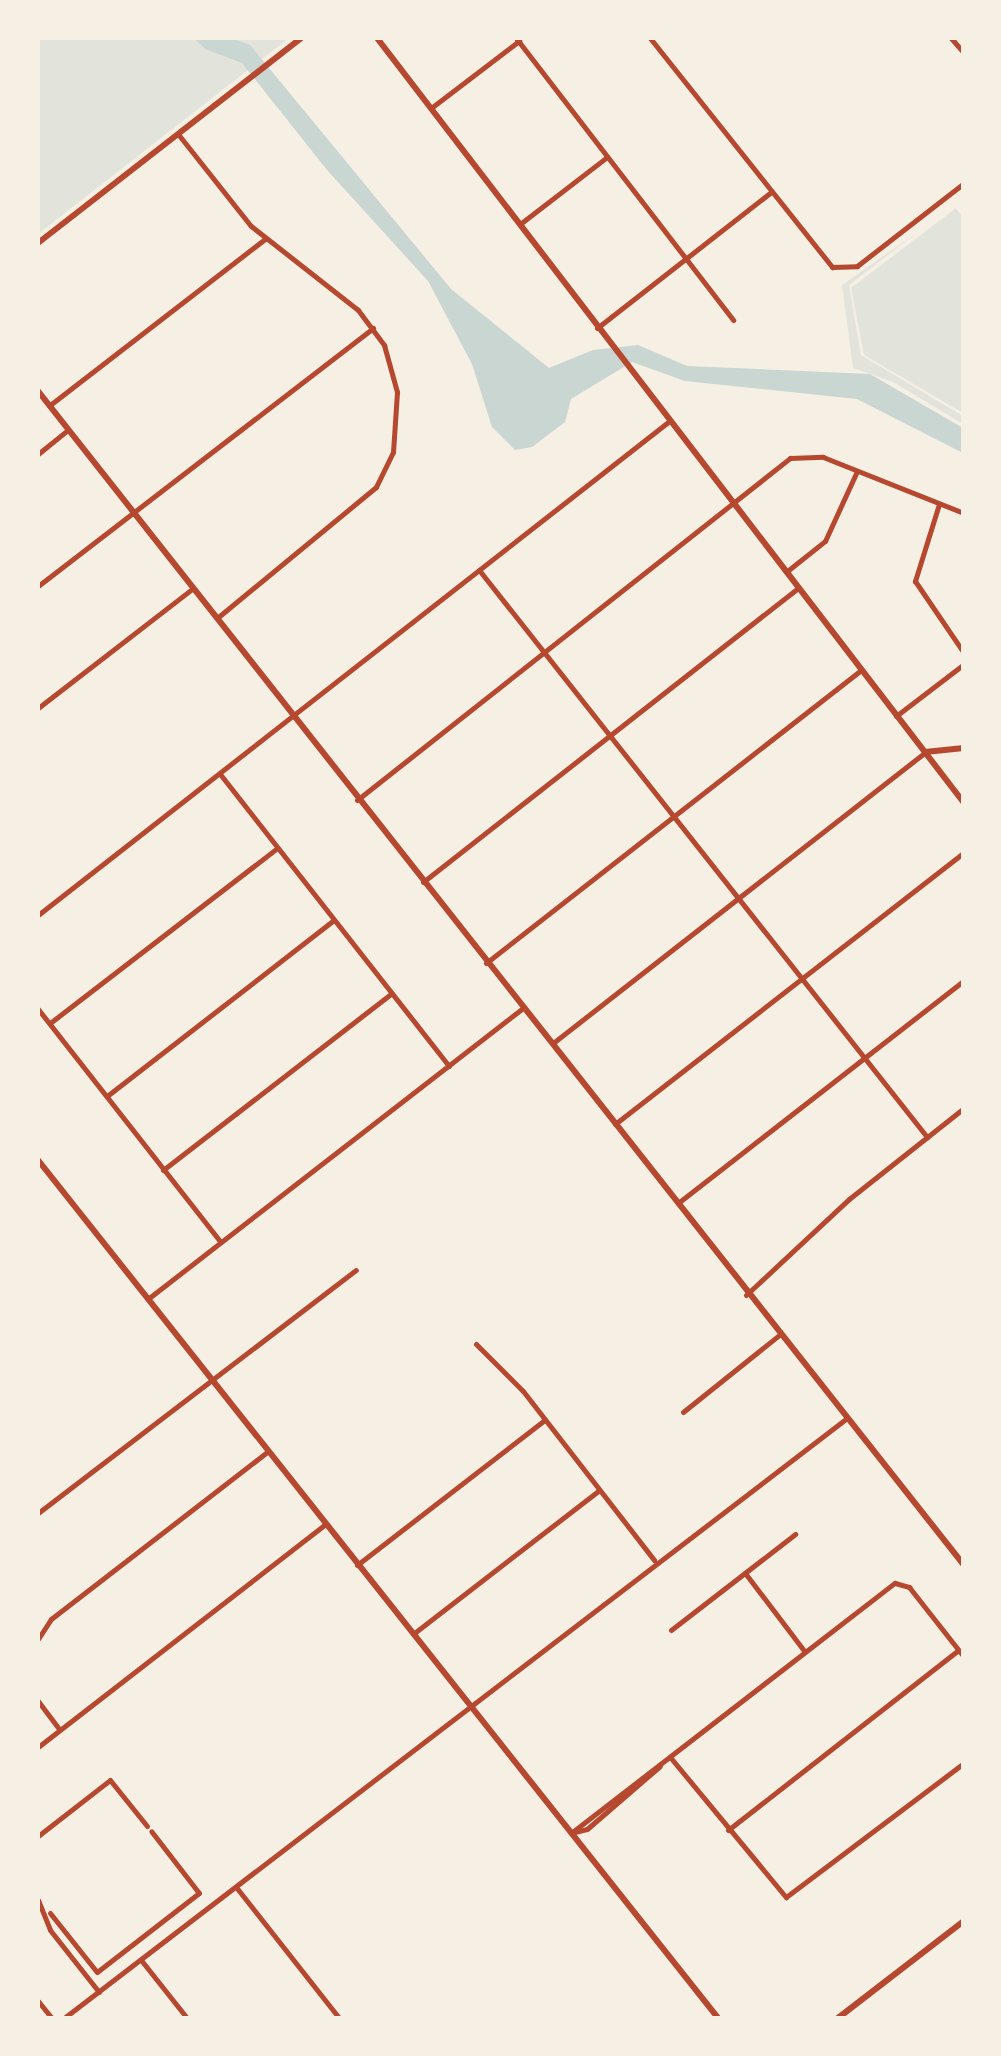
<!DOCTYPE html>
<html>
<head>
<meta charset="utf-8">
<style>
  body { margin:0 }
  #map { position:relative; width:1001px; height:2056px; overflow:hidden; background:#f6efe4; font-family:Cabin,sans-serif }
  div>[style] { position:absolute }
  .green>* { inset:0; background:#e2e4dc }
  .water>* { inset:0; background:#c9d6d2 }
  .minor>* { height:5px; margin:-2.5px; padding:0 2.5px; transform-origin:2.5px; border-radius:2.5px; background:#b5482f }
  .tertiary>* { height:6px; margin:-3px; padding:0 3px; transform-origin:3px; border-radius:3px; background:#b5482f }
  .secondary>* { height:6px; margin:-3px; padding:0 3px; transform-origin:3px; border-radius:3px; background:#b5482f }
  span { translate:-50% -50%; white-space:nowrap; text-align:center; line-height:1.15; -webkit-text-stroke:10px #f6efe4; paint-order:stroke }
  .frame { position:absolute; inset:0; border:40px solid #f6efe4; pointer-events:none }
</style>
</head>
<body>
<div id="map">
  <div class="green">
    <div style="clip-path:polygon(38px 38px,289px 38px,38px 234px)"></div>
    <div style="clip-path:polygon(956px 208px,964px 219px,963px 413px,864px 355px,851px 288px)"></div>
    <div style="clip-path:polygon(915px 234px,849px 285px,861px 355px,963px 416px,963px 424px,893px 382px,853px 368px,842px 285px)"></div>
  </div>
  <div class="water">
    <div style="clip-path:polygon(194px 38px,231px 38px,250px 45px,451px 289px,549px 368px,593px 350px,638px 345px,687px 366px,870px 374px,963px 428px,963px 453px,857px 399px,685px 381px,632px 362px,571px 399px,565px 422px,532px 447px,515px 450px,492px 427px,472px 364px,428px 281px,327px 170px,242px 63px,205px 49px)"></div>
  </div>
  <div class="minor">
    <div style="left:516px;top:38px;width:356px;rotate:52.4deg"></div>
    <div style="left:650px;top:38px;width:293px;rotate:51.5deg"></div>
    <div style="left:832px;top:267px;width:25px;rotate:-2deg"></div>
    <div style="left:857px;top:266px;width:135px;rotate:-37.8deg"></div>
    <div style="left:951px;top:38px;width:20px;rotate:49deg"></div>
    <div style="left:431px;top:108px;width:111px;rotate:-37.3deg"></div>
    <div style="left:178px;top:134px;width:117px;rotate:51.6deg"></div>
    <div style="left:251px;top:226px;width:136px;rotate:38.1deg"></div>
    <div style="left:358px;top:310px;width:44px;rotate:53.4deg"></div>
    <div style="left:384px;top:345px;width:49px;rotate:74.5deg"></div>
    <div style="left:397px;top:392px;width:60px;rotate:93.8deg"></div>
    <div style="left:393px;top:452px;width:39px;rotate:116deg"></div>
    <div style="left:376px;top:487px;width:206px;rotate:140.5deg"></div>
    <div style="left:520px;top:224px;width:110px;rotate:-37.6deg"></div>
    <div style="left:597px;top:328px;width:221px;rotate:-38deg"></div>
    <div style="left:50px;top:405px;width:272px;rotate:-37.7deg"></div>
    <div style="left:38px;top:454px;width:38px;rotate:-39deg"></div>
    <div style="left:939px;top:504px;width:81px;rotate:107.3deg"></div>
    <div style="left:915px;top:581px;width:87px;rotate:55.8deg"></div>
    <div style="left:479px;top:570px;width:723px;rotate:51.69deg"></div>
    <div style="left:786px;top:572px;width:50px;rotate:-38.5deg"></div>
    <div style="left:825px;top:541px;width:77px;rotate:-65.4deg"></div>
    <div style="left:38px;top:586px;width:423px;rotate:-37.6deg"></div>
    <div style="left:38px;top:708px;width:196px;rotate:-37.7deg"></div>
    <div style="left:896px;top:716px;width:86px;rotate:-37.4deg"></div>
    <div style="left:220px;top:774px;width:371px;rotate:51.9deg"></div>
    <div style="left:357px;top:800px;width:552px;rotate:-38.3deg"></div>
    <div style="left:790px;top:458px;width:33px;rotate:-2deg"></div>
    <div style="left:823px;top:457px;width:152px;rotate:21.7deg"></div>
    <div style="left:423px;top:882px;width:477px;rotate:-38.1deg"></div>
    <div style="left:38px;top:915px;width:800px;rotate:-38.04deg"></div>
    <div style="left:486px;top:963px;width:476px;rotate:-38deg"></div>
    <div style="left:38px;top:1009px;width:296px;rotate:51.9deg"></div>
    <div style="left:50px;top:1023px;width:287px;rotate:-37.6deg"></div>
    <div style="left:553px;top:1043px;width:472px;rotate:-38deg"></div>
    <div style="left:107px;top:1096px;width:287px;rotate:-37.8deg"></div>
    <div style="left:615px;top:1124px;width:442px;rotate:-37.9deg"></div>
    <div style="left:163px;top:1170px;width:289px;rotate:-37.7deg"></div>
    <div style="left:678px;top:1203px;width:363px;rotate:-37.9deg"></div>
    <div style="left:746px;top:1295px;width:141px;rotate:-43deg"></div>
    <div style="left:849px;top:1199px;width:147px;rotate:-38.4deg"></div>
    <div style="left:149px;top:1298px;width:472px;rotate:-37.8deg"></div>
    <div style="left:476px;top:1344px;width:66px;rotate:45deg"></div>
    <div style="left:523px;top:1391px;width:214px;rotate:52.2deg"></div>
    <div style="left:683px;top:1412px;width:123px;rotate:-38.7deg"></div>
    <div style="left:38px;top:1513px;width:400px;rotate:-37.4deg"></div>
    <div style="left:357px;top:1565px;width:235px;rotate:-37.7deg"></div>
    <div style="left:745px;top:1573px;width:99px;rotate:52.8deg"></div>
    <div style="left:671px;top:1630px;width:157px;rotate:-37.7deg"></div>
    <div style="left:413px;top:1634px;width:234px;rotate:-37.7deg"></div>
    <div style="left:38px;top:1639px;width:24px;rotate:-57deg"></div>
    <div style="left:51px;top:1619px;width:273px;rotate:-37.7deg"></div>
    <div style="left:38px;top:1701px;width:36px;rotate:53deg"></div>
    <div style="left:38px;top:1747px;width:363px;rotate:-37.8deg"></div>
    <div style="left:670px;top:1757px;width:182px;rotate:50.4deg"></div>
    <div style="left:786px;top:1897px;width:223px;rotate:-37deg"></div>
    <div style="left:728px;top:1830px;width:292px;rotate:-38deg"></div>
    <div style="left:571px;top:1833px;width:409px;rotate:-37.7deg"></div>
    <div style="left:895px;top:1583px;width:15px;rotate:16deg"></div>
    <div style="left:909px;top:1587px;width:89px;rotate:51.8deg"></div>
    <div style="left:571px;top:1833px;width:16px;rotate:-14deg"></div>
    <div style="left:587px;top:1829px;width:96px;rotate:-40.8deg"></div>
    <div style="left:38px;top:1836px;width:91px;rotate:-37.9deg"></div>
    <div style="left:110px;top:1780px;width:59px;rotate:51.2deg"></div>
    <div style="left:236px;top:1887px;width:167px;rotate:51.8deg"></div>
    <div style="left:38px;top:1900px;width:32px;rotate:68deg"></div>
    <div style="left:50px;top:1930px;width:79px;rotate:51.7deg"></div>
    <div style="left:50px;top:1913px;width:75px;rotate:51.5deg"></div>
    <div style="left:97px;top:1972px;width:129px;rotate:-37.8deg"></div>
    <div style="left:199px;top:1893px;width:78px;rotate:-127.7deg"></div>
    <div style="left:141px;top:1960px;width:74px;rotate:51.6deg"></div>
    <div style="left:38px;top:2001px;width:22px;rotate:51deg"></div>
    <div style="left:64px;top:2018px;width:986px;rotate:-37.46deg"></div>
  </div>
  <div class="tertiary">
    <div style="left:377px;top:38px;width:964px;rotate:52.5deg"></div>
    <div style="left:38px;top:243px;width:333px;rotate:-37.9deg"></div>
    <div style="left:38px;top:391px;width:1495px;rotate:51.74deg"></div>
    <div style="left:925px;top:752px;width:39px;rotate:-6deg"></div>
    <div style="left:38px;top:1160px;width:1095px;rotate:51.6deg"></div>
  </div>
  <div class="secondary">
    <div style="left:838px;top:2018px;width:159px;rotate:-37.6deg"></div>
  </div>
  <div class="frame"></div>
</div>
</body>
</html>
